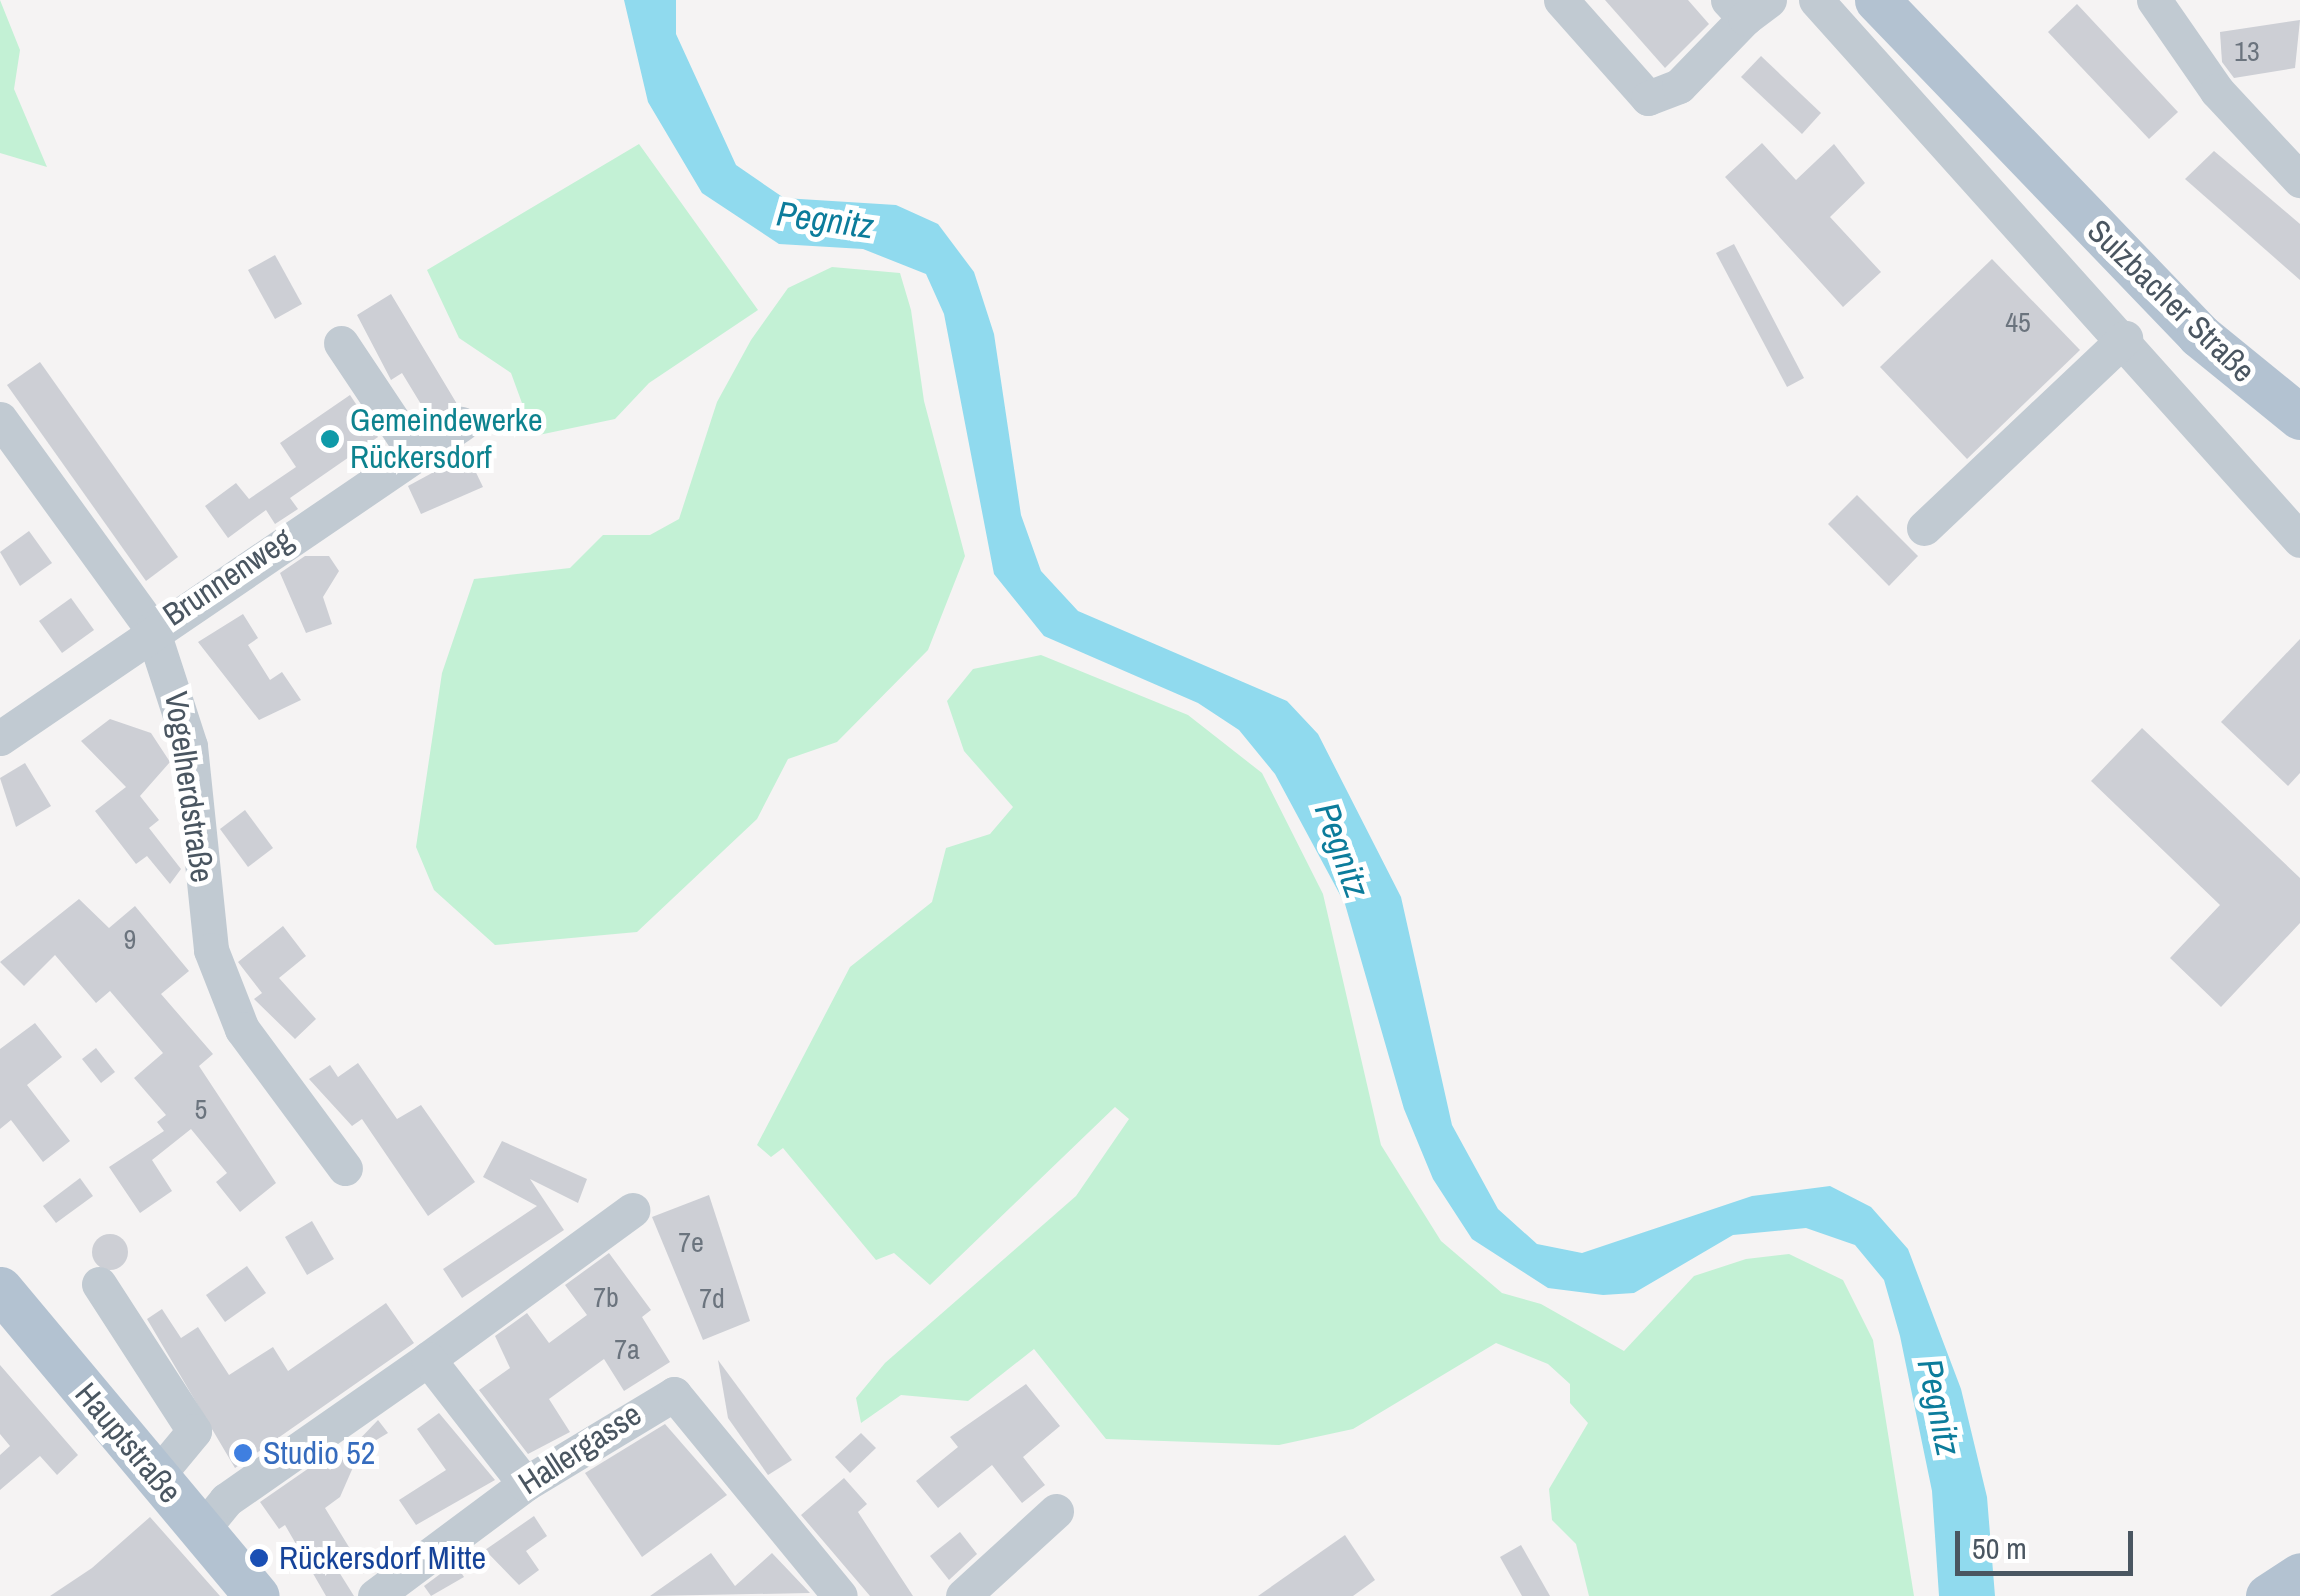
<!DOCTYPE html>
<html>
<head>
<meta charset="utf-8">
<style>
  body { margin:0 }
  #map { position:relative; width:2300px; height:1596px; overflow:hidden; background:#f5f3f3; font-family:"Archivo Narrow",sans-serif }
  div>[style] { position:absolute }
  .green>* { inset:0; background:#c3f1d5 }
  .water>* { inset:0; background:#90daee }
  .building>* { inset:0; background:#cdcfd5 }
  .round { border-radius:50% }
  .minor>* { height:35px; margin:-17.5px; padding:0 17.5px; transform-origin:17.5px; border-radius:17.5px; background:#c1cad2 }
  .major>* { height:45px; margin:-22.5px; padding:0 22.5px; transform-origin:22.5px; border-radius:22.5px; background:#b3c2d1 }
  .dots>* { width:28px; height:28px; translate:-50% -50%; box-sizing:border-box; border:5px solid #fff; border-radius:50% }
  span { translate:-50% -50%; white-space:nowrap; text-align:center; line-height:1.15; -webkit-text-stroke:10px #fff; paint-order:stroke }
  .number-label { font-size:28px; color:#6b747e }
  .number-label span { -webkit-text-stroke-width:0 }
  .street-label { font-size:32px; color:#4a5661 }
  .culture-label { font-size:32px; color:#0d838f }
  .left { translate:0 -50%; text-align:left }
  .shop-label { font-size:32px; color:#366cbe }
  .transit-label { font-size:32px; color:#164399 }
  .water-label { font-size:35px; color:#0c7c9b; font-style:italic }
  .scale { position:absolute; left:1955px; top:1531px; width:178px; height:45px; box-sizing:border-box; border:5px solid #4a5661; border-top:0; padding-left:12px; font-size:30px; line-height:35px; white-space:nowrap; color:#4a5661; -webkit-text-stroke:8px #fff; paint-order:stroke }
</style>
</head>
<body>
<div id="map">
  <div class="green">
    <div style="clip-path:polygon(0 0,20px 50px,14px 89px,47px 167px,0 153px)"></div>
    <div style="clip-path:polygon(639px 144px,758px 310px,649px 383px,615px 419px,534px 436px,511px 373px,459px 338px,427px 270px)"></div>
    <div style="clip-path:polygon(832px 267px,900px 273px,911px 310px,924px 401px,965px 556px,928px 650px,837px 742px,788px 759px,757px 819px,637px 932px,495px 945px,434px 890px,416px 847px,442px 673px,474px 579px,570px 568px,603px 535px,650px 535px,679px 519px,717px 402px,751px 340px,788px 288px)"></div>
    <div style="clip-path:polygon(1041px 655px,1188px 715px,1262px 773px,1323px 894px,1381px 1145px,1441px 1241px,1502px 1293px,1541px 1304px,1624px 1351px,1694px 1276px,1746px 1259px,1789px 1254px,1843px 1280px,1873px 1340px,1914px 1596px,1589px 1596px,1576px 1544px,1552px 1520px,1549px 1489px,1588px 1423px,1570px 1403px,1570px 1384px,1548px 1364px,1496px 1343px,1353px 1429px,1279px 1445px,1106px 1439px,1034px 1349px,968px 1401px,901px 1395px,861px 1423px,856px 1398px,885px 1363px,1076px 1196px,1129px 1119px,1115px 1107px,930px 1285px,894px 1253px,876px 1260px,783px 1148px,771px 1157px,757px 1145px,850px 967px,932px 902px,946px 848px,990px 834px,1013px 807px,964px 751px,947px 701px,973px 669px)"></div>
  </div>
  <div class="water">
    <div style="clip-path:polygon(624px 0,676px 0,676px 34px,736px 165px,784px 198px,896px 205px,938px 224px,974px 272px,994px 334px,1021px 515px,1041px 571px,1078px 611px,1287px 701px,1318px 734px,1401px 897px,1452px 1125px,1498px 1209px,1537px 1244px,1582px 1253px,1752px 1196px,1830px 1186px,1871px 1207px,1908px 1249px,1961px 1389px,1987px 1497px,1995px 1596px,1939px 1596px,1932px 1491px,1900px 1336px,1884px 1280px,1855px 1245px,1806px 1228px,1733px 1235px,1634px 1293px,1603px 1295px,1548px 1288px,1472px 1239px,1433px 1179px,1404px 1109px,1345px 904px,1275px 774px,1239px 730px,1198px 703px,1044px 636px,994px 574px,944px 314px,926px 274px,863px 249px,779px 244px,702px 193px,648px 102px)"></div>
  </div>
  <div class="building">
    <div style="clip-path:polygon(1605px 0,1688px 0,1709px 24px,1665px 68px)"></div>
    <div style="clip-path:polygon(2077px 4px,2178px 112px,2149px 139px,2048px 32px)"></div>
    <div style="clip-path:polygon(2300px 20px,2295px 68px,2234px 78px,2222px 62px,2220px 32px)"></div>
    <div style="clip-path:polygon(1761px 56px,1821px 113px,1802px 134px,1741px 77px)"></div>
    <div style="clip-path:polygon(1762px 143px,1796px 180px,1834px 144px,1865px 183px,1830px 217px,1881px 272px,1843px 307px,1725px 177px)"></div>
    <div style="clip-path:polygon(2214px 151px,2300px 224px,2300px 280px,2185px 179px)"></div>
    <div style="clip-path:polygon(1734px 244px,1804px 378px,1787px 387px,1716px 253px)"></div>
    <div style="clip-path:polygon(275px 255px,302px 304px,275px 319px,248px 270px)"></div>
    <div style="clip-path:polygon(1992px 259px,2080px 350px,1967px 459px,1880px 367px)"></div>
    <div style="clip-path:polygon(391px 294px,457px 404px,430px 419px,402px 373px,391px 380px,357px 315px)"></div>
    <div style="clip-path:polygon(40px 362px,178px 557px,146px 581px,7px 385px)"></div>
    <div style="clip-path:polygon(350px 395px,378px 437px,290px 498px,298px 509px,275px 524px,266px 510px,228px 538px,205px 506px,236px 483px,249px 499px,296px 467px,280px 443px)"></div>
    <div style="clip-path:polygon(467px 454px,483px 487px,421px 514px,408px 486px)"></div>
    <div style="clip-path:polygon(1857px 495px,1918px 556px,1889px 586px,1828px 524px)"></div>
    <div style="clip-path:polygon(29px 531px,52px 563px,20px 586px,0 552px)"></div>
    <div style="clip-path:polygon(305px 556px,329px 556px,339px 571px,323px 597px,332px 624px,306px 633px,280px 573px)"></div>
    <div style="clip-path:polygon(71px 598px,94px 630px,62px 653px,39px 621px)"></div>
    <div style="clip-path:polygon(243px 614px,258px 638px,248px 645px,270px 680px,282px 672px,301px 700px,259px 720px,198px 642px)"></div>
    <div style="clip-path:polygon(2300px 639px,2300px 773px,2288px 786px,2221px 722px)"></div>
    <div style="clip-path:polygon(110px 719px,151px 733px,170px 762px,140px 796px,159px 820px,149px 828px,181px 869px,170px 884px,147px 856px,136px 864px,95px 811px,126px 787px,81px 741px)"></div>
    <div style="clip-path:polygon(2142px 728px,2300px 878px,2300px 923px,2221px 1007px,2170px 958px,2220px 905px,2091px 781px)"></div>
    <div style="clip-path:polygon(25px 763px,51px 806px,16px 827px,0 778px)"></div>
    <div style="clip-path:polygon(245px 810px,273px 848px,248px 867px,220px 829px)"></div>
    <div style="clip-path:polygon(79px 899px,109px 928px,135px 906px,189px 971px,161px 994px,213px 1054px,199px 1066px,276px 1183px,240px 1212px,216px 1182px,227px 1173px,191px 1129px,152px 1160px,172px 1191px,140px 1213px,109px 1167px,164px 1131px,157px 1122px,166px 1115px,134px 1078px,163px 1053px,110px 991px,96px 1003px,55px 955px,24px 986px,0 962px)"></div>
    <div style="clip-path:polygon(283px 926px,306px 956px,279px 978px,316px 1019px,295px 1039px,254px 999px,262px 993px,238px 962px)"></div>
    <div style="clip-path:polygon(35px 1023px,62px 1057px,27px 1085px,70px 1141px,43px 1162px,11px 1120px,0 1129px,0 1049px)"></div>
    <div style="clip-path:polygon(96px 1048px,115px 1072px,101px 1083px,82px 1059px)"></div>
    <div style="clip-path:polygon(358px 1063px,397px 1119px,421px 1105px,475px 1182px,428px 1216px,362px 1119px,352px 1126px,309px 1079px,330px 1065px,338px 1077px)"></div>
    <div style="clip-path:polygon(502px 1141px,587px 1179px,578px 1203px,530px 1179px,564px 1230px,462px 1298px,443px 1269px,537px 1206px,483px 1177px)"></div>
    <div style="clip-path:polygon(80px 1178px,93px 1196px,56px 1223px,43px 1206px)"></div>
    <div style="clip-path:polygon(709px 1195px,750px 1321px,703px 1340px,652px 1217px)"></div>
    <div style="clip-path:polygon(312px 1221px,334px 1259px,307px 1275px,285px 1237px)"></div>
    <div class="round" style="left:92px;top:1234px;width:36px;height:36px"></div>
    <div style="clip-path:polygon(609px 1253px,651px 1310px,642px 1317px,670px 1362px,624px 1391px,604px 1359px,549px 1399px,570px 1432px,528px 1454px,479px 1390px,510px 1368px,495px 1336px,527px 1313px,549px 1343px,587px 1315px,565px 1285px)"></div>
    <div style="clip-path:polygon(247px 1266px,266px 1293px,225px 1322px,206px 1295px)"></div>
    <div style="clip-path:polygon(386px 1303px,414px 1343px,235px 1468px,147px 1319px,162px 1309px,181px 1338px,198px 1327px,229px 1375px,273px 1347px,288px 1371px)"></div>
    <div style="clip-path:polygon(718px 1360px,792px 1460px,768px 1475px,728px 1418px)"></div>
    <div style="clip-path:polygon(0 1365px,78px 1455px,57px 1475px,40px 1456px,0 1490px,0 1455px,10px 1446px,0 1434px)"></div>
    <div style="clip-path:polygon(1026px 1384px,1060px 1426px,1023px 1457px,1045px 1485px,1022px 1503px,992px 1465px,938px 1508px,916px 1481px,958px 1447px,950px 1437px)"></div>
    <div style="clip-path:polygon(439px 1413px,495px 1480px,416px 1525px,399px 1500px,446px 1470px,417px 1429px)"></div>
    <div style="clip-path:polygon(378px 1420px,388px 1433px,361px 1449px,340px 1497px,325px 1508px,352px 1552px,334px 1564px,354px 1596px,326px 1596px,285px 1525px,279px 1529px,260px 1502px,322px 1459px,330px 1470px)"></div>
    <div style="clip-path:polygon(665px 1424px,727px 1495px,642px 1557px,585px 1473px)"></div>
    <div style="clip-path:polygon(861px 1433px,876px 1448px,850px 1473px,835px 1457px)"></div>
    <div style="clip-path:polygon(844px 1478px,867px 1504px,858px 1512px,913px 1596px,870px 1596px,801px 1515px)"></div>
    <div style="clip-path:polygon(534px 1516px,547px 1536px,526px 1551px,539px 1570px,519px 1585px,485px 1550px)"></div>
    <div style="clip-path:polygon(150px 1517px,220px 1596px,50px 1596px,92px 1568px)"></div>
    <div style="clip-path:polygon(960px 1532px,977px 1554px,949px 1580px,930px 1556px)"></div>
    <div style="clip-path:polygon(1345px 1535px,1375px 1580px,1353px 1596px,1258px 1596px)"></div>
    <div style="clip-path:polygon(1521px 1545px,1550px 1596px,1522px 1596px,1500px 1557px)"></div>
    <div style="clip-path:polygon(711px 1553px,735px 1586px,772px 1553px,810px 1593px,650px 1596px)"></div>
    <div style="clip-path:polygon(455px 1563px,464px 1577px,431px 1596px,424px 1586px)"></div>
  </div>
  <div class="minor">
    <div style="left:1561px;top:0;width:131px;rotate:48.4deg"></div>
    <div style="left:1648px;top:98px;width:33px;rotate:-21deg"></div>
    <div style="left:1679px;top:86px;width:95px;rotate:-45.9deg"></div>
    <div style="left:1728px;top:0;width:25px;rotate:47deg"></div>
    <div style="left:1745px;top:18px;width:30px;rotate:-37deg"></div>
    <div style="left:1816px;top:0;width:725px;rotate:48.13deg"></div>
    <div style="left:2154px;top:0;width:111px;rotate:55.3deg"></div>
    <div style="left:2217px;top:91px;width:122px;rotate:47deg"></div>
    <div style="left:341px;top:343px;width:133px;rotate:56.3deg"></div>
    <div style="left:0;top:419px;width:259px;rotate:54.1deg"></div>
    <div style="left:152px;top:629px;width:123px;rotate:72deg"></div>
    <div style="left:190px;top:746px;width:205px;rotate:84.1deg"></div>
    <div style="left:211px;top:950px;width:85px;rotate:68.6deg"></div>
    <div style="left:242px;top:1029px;width:173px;rotate:53.5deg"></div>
    <div style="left:1924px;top:528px;width:277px;rotate:-43.4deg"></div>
    <div style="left:0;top:738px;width:558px;rotate:-34.26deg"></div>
    <div style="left:99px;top:1284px;width:175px;rotate:57.1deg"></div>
    <div style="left:194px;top:1431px;width:60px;rotate:129.6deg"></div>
    <div style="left:428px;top:1359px;width:253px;rotate:-36.1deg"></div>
    <div style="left:201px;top:1531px;width:40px;rotate:-51deg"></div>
    <div style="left:226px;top:1500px;width:246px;rotate:-34.9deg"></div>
    <div style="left:428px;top:1359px;width:158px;rotate:52.2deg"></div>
    <div style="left:375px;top:1596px;width:187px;rotate:-36.7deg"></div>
    <div style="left:525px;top:1484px;width:174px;rotate:-31.1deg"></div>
    <div style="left:674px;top:1394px;width:261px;rotate:50.6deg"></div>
    <div style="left:963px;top:1596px;width:126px;rotate:-42.4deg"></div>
  </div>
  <div class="major">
    <div style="left:1877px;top:0;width:465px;rotate:46.1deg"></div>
    <div style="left:2199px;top:335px;width:130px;rotate:39.1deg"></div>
    <div style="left:0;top:1289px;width:400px;rotate:50.1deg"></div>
    <div style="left:2268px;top:1596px;width:38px;rotate:-33deg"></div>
  </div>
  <div class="dots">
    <div style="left:330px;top:439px;background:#0f9aa8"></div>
    <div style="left:243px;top:1453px;background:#3f7fe0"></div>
    <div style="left:259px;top:1558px;background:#1a4fb4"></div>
  </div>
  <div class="number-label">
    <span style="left:2247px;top:51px">13</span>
    <span style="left:2018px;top:322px">45</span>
    <span style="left:130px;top:939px">9</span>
    <span style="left:201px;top:1109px">5</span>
    <span style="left:691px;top:1242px">7e</span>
    <span style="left:606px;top:1297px">7b</span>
    <span style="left:712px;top:1298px">7d</span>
    <span style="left:627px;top:1349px">7a</span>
  </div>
  <div class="street-label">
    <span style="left:2171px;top:301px;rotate:44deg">Sulzbacher Straße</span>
    <span style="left:228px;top:577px;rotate:-34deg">Brunnenweg</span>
    <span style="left:189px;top:787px;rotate:82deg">Vogelherdstraße</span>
    <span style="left:128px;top:1443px;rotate:50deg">Hauptstraße</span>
    <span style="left:580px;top:1449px;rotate:-33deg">Hallergasse</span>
  </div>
  <div class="culture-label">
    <span class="left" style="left:350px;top:439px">Gemeindewerke<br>Rückersdorf</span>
  </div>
  <div class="shop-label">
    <span class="left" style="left:263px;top:1453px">Studio 52</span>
  </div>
  <div class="transit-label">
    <span class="left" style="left:279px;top:1558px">Rückersdorf Mitte</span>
  </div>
  <div class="water-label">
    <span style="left:825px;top:220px;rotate:8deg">Pegnitz</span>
    <span style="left:1342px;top:850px;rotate:70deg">Pegnitz</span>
    <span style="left:1939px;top:1407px;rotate:78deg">Pegnitz</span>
  </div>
  <div class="scale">50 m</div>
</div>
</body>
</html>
